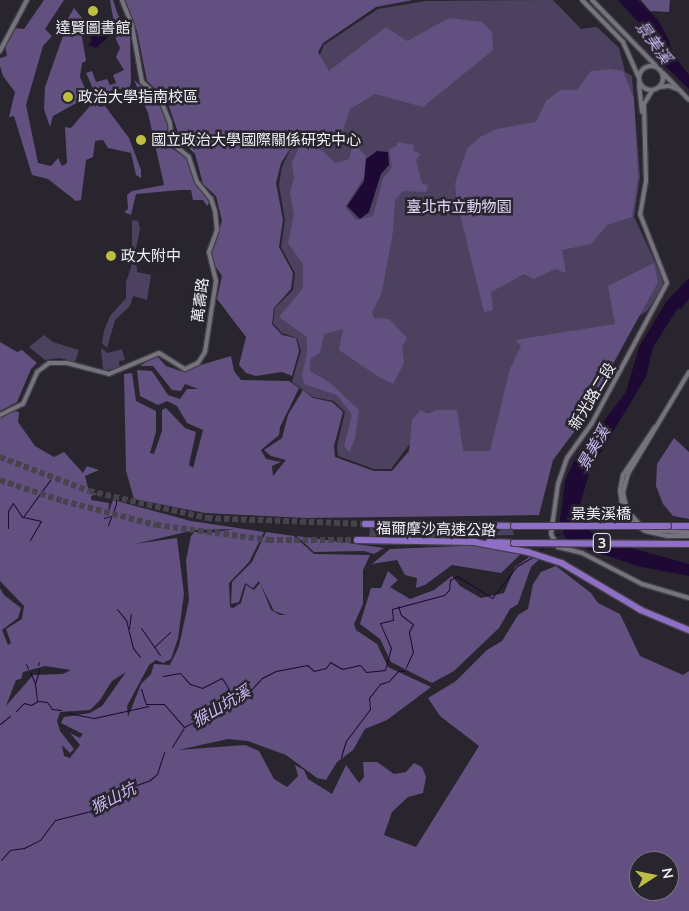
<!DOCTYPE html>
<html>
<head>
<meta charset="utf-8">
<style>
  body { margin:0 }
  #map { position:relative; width:689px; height:911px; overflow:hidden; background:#28252f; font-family:Mulish,"Noto Sans TC",sans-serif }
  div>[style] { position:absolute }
  .green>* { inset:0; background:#4c4260 }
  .forest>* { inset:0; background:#625081 }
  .water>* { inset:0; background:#1d0934 }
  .stream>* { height:1px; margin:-0.5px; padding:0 0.5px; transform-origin:0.5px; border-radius:0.5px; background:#1d0934 }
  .motorway-tunnel>* { height:5.5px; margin-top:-2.75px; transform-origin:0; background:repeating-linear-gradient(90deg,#46434d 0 5.5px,transparent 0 8.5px) }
  .roads { filter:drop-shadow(1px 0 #424048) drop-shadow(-1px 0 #424048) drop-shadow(0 1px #424048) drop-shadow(0 -1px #424048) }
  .tertiary>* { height:4px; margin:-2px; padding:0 2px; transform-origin:2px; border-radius:2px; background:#76727e }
  .tertiary>.ring { margin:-2px; padding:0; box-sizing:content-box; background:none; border:4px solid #76727e; border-radius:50% }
  .secondary>* { height:4px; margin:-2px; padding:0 2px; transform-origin:2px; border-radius:2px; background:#76727e }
  .motorway>* { height:5.5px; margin:-2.75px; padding:0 2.75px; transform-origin:2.75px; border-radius:2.75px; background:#8f6fc6 }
  .bridges { filter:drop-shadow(1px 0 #424048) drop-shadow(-1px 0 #424048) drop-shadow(0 1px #424048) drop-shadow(0 -1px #424048) }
  .motorway-bridge>* { height:5.5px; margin:-2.75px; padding:0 2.75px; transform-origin:2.75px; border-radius:2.75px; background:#8f6fc6 }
  .dots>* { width:14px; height:14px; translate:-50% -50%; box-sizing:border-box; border:2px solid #28252f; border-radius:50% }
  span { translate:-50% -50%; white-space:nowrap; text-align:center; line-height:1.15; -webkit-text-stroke:5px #28252f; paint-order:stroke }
  .shield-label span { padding:1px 4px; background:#28252f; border:1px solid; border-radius:4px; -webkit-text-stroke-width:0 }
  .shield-label { font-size:14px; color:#f2f0f6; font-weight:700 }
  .poi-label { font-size:15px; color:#f2f0f6 }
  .left { translate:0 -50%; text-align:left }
  .park-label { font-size:15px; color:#e3d9f9 }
  .street-label { font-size:15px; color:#f2f0f6 }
  .water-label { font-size:16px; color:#cebaf8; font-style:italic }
  .north { position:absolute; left:629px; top:851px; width:50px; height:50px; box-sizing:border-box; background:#28252f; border:1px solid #79767f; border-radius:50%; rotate:79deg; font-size:14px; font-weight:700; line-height:20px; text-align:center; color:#f2f0f6 }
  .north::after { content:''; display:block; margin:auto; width:18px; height:22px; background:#bebf42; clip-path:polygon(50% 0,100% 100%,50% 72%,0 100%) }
</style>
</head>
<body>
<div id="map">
  <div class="green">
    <div style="clip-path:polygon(553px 0,581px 29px,597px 27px,619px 48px,625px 72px,632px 76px,640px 177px,634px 217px,663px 279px,662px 288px,647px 311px,620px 328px,485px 480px,423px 426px,391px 469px,374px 469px,338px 456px,337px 446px,345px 412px,334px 401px,313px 397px,292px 382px,301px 351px,297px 338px,282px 333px,273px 323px,275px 308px,293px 290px,295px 273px,281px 247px,285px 220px,279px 185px,282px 167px,292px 146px,311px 76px,324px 45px,378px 9px,426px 1px)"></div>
    <div style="clip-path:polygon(132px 220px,138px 221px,140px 229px,136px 248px,137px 272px,151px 275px,147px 300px,133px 296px,130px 306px,115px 320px,107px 348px,102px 343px,104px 331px,110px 316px,126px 298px,126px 282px,132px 264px)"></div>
    <div style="clip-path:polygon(44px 335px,53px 342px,79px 350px,75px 362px,60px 358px,45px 360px,29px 347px)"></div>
    <div style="clip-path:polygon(101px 348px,108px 353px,122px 349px,125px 360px,119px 361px,120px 369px,103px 370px)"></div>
    <div style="clip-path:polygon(370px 528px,398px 528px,403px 532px,398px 537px,369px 538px)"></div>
    <div style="clip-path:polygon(430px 528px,512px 528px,514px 535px,429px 537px,416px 532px)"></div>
  </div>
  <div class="forest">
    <div style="clip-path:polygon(44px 0,64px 0,45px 29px,52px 36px,43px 46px,26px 105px,38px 163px,51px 166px,58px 158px,62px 166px,67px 163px,65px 127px,71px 128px,96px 99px,99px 107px,105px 106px,129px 138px,141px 170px,141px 178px,136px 175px,131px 153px,108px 148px,103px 140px,95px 141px,93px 157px,86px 160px,81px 200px,76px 201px,48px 179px,32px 175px,14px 116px,9px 117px,15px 92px,3px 76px,0 66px,0 58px,7px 56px,5px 46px,14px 28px,24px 29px)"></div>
    <div style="clip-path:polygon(110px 0,113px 0,118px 15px,130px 32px,131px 81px,129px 92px,117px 88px,99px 95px,94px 91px,86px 73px,92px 71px,96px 82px,107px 79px,110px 85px,116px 83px,113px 75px,124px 70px,116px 57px,120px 48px,112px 31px,115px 29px)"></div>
    <div style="clip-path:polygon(123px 0,413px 0,376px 7px,323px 43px,318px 52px,329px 71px,386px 27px,407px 41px,449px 18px,482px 22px,492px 32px,493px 50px,423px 107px,375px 94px,350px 109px,343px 130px,306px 137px,290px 149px,281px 163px,276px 183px,283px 220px,279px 247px,293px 273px,291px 289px,274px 308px,272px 324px,282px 335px,296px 338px,299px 351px,292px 376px,282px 372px,256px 376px,246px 373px,239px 365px,246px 337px,217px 299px,222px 276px,210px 258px,222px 221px,216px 196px,203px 184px,195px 154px,181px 141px,166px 98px,147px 81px,137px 31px)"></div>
    <div style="clip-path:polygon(641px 0,670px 0,669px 12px,650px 11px)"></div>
    <div style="clip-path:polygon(74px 8px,86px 23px,81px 31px,86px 61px,82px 63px,80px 77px,86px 91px,80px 101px,53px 116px,50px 127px,44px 109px,45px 87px,63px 36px,66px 32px,69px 34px,72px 27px,66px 22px)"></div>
    <div style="clip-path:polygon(610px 69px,623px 71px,634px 99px,638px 177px,632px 217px,607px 225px,591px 244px,562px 250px,566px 273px,555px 269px,534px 279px,524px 274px,491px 292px,493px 310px,484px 312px,460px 214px,472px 208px,469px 196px,457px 201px,455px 184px,467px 149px,480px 137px,497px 129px,536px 122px,546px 101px,560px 90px,577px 90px,591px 71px)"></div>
    <div style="clip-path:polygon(134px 80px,157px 99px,167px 124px,167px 141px,171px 148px,188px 159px,196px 185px,210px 201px,207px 206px,203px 200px,193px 200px,191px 190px,180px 190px,136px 194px,131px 215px,124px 212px,128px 209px,127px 195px,132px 191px,164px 185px,148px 113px)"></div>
    <div style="clip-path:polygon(397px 142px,414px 145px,413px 151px,421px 154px,416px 160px,422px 184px,428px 185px,426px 192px,403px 191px,395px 200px,393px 231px,382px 292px,372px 313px,374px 318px,389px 319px,407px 338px,402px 347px,404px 363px,393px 384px,379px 377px,339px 350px,343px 329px,324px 334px,320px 353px,310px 359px,310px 371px,329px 382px,359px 410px,355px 439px,349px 452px,344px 446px,352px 415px,337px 395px,304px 384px,302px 374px,307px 354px,307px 337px,279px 317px,303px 288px,303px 264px,288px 243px,294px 214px,290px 193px,294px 178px,292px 163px,299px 148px,307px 143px,315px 144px,335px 163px,349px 159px,353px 143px,366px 156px,364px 177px,345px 207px,356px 220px,373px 216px,383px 179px,392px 167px,389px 149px,397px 146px)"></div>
    <div style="clip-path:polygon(654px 263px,658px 282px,580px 424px,553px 460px,539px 515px,307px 518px,205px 513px,134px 499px,126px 471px,124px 374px,132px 373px,136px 401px,156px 411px,156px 432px,150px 453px,154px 454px,162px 431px,162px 410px,166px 408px,185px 428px,196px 432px,189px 465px,193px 468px,203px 430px,187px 423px,177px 406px,167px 401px,158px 405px,140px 396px,137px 370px,152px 371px,168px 395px,180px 399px,187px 389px,198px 389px,185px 384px,181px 391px,172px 390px,153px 366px,140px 366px,146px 362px,158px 357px,166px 366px,181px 371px,231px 356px,234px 371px,241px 380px,289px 381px,299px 388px,280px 427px,279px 435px,261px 450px,266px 459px,281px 462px,272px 466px,273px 476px,286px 460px,271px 456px,264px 450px,282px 438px,288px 415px,303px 390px,313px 398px,332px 402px,343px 412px,334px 446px,335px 457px,374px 471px,392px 471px,409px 451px,412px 420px,421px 410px,427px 414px,436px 410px,457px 410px,463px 451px,490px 451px,510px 369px,521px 346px,515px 340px,615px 324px,608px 286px)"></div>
    <div style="clip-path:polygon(0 342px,17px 352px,22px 350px,37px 363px,31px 369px,17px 402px,0 411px)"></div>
    <div style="clip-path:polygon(evenodd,14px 411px,19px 412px,18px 422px,35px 446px,54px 457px,64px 452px,83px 473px,87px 466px,99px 470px,85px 476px,89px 492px,98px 494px,91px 496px,91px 500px,109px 503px,108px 514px,113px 500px,191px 521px,264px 532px,249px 562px,229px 583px,230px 607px,233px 608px,241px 603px,246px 585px,254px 590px,260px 583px,271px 610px,280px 615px,286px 615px,274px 611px,259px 581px,253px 588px,245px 583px,239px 602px,231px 604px,232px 582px,252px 562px,266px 532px,294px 536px,314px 554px,370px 555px,363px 570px,363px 604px,354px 624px,356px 630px,377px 644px,388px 667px,431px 687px,387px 720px,365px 729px,353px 750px,337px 762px,326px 780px,317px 778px,286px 755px,248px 741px,228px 739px,178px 750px,245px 745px,259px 751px,274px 779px,287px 787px,298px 776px,295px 765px,304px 770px,308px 779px,332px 794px,346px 765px,359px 783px,364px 777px,363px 762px,377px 762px,394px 774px,406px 772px,414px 763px,422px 767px,426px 777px,423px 793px,408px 797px,392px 812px,384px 835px,416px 847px,479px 746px,440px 716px,428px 698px,456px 681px,487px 650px,502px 641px,518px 615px,528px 609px,533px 584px,541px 572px,556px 566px,591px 593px,598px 603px,620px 614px,640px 656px,683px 675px,689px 671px,689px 911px,0 911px,0 588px,4px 595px,21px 608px,18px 618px,2px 630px,8px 645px,11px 643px,6px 629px,22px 619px,24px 606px,0 581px,0 416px,14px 411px,234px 529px,210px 533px,195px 532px,191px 536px,186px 560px,189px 600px,179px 646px,170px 665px,154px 664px,151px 674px,141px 684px,128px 717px,127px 706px,149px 665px,156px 660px,163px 663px,171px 659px,178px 638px,184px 594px,177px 538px,135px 544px,194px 530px,234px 529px,14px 411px,45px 666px,71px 670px,63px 674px,33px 675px,6px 706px,16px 680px,21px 679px,23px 672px,45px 666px,14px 411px,126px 672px,102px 706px,90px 713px,64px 717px,61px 723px,83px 734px,80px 738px,70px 733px,80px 745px,70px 758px,64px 756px,62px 745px,70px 753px,74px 749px,60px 731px,57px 721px,60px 712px,90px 710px,100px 700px,112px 681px,126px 672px,14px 411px,639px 861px,669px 861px,669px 891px,639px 891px,639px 861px)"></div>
    <div style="clip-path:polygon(674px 438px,689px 452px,689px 519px,673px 516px,663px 504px,656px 486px,657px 464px)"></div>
    <div style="clip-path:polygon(297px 536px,384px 548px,374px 554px,364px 551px,314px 552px)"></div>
    <div style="clip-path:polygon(485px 545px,525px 550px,501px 573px,452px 565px,425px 585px,416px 588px,417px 578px,405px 575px,397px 560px,372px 564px,390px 549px)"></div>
    <div style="clip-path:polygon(535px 553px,543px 556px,531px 567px,518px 604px,510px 609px,499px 628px,454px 671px,432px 683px,391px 662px,380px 639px,360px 624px,371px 588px,381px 588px,388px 571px,398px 580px,390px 587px,410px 599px,434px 590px,452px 576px,460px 586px,481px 598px,504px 593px,515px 567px)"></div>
  </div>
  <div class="water">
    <div style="clip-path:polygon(618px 0,638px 0,658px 20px,669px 41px,673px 55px,689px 75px,689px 89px,661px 62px,659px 45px)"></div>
    <div style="clip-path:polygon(90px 24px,99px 28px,98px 33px,106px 32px,109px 36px,96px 48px,88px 45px,92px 40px,89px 33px,93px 32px,88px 27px)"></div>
    <div style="clip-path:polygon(377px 151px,388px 152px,389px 165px,381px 174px,369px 212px,360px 219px,347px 206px,364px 181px,366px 159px)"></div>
    <div style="clip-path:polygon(689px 278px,689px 299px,681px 309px,678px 308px,653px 347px,646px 377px,590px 470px,580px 505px,581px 521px,591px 532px,617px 544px,689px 564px,689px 576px,637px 566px,576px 545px,565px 538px,560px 519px,565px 481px,576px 457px,626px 392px,639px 347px,666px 302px)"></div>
  </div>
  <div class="stream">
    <div style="left:104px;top:518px;width:6px;rotate:-18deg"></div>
    <div style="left:108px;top:525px;width:22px;rotate:-69deg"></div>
    <div style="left:116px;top:504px;width:11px;rotate:-90deg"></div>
    <div style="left:8px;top:528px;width:17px;rotate:-90deg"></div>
    <div style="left:8px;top:511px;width:9px;rotate:-58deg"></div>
    <div style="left:13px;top:503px;width:17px;rotate:57deg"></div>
    <div style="left:554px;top:535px;width:10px;rotate:-11deg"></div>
    <div style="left:30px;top:540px;width:22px;rotate:-60deg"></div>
    <div style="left:41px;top:521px;width:18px;rotate:-167deg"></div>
    <div style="left:23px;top:517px;width:46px;rotate:-53.9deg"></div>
    <div style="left:537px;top:553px;width:11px;rotate:-41deg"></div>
    <div style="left:398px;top:606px;width:9px;rotate:72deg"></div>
    <div style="left:401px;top:615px;width:15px;rotate:37deg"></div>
    <div style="left:413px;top:624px;width:9px;rotate:117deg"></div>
    <div style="left:409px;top:632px;width:20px;rotate:79deg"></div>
    <div style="left:413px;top:652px;width:17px;rotate:115deg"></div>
    <div style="left:117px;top:609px;width:14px;rotate:51deg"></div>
    <div style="left:126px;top:620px;width:29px;rotate:76deg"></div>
    <div style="left:133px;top:648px;width:11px;rotate:52deg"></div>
    <div style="left:129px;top:628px;width:14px;rotate:-82deg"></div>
    <div style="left:141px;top:628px;width:33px;rotate:55deg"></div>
    <div style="left:154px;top:647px;width:22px;rotate:-43deg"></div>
    <div style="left:26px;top:664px;width:5px;rotate:68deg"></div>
    <div style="left:38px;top:665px;width:3px;rotate:-72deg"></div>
    <div style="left:30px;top:672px;width:12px;rotate:66deg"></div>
    <div style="left:163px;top:676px;width:17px;rotate:-10deg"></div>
    <div style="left:180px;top:673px;width:15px;rotate:48deg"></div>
    <div style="left:190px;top:684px;width:13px;rotate:18deg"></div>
    <div style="left:202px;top:688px;width:22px;rotate:-27deg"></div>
    <div style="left:222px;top:678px;width:21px;rotate:59deg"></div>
    <div style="left:141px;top:689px;width:16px;rotate:72deg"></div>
    <div style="left:146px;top:704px;width:18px"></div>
    <div style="left:164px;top:704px;width:30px;rotate:49deg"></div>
    <div style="left:37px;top:700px;width:16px;rotate:-97deg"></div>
    <div style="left:35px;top:684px;width:15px;rotate:-74deg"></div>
    <div style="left:16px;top:711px;width:11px;rotate:-45deg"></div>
    <div style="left:24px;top:703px;width:7px;rotate:16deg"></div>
    <div style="left:31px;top:705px;width:8px;rotate:-30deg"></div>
    <div style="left:38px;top:701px;width:9px;rotate:6deg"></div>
    <div style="left:47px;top:702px;width:9px;rotate:54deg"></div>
    <div style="left:52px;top:709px;width:9px;rotate:6deg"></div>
    <div style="left:68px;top:713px;width:26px;rotate:11deg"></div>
    <div style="left:94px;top:718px;width:56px;rotate:-12.3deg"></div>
    <div style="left:0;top:724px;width:13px;rotate:-39deg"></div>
    <div style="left:184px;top:727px;width:29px;rotate:-27deg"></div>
    <div style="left:210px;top:714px;width:25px;rotate:-42deg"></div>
    <div style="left:229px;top:697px;width:19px;rotate:-12deg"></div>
    <div style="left:248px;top:693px;width:21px;rotate:-47deg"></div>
    <div style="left:262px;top:678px;width:16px;rotate:-27deg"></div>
    <div style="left:276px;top:671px;width:32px;rotate:-11deg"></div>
    <div style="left:307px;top:665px;width:9px;rotate:41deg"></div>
    <div style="left:314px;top:671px;width:12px;rotate:-14deg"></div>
    <div style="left:326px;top:668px;width:7px;rotate:-56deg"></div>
    <div style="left:330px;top:662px;width:14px;rotate:30deg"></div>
    <div style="left:342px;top:669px;width:18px;rotate:-13deg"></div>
    <div style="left:360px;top:665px;width:9px;rotate:49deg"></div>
    <div style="left:366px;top:672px;width:19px;rotate:-6deg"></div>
    <div style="left:385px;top:670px;width:23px;rotate:-75deg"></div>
    <div style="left:391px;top:648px;width:27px;rotate:-114deg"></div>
    <div style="left:380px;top:623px;width:13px;rotate:-13deg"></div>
    <div style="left:393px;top:620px;width:11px;rotate:-95deg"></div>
    <div style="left:392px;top:609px;width:54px;rotate:-15.1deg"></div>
    <div style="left:444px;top:595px;width:7px;rotate:-45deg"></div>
    <div style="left:449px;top:590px;width:10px;rotate:-84deg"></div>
    <div style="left:450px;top:580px;width:8px;rotate:-30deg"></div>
    <div style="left:457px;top:576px;width:41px;rotate:32.2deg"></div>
    <div style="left:492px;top:598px;width:41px;rotate:-52deg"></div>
    <div style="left:517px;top:566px;width:20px;rotate:-30deg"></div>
    <div style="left:172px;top:747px;width:22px;rotate:-58deg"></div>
    <div style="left:341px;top:757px;width:17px;rotate:-73deg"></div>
    <div style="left:346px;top:741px;width:40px;rotate:-53deg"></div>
    <div style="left:370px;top:709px;width:11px;rotate:-95deg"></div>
    <div style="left:369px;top:698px;width:18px;rotate:-52deg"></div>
    <div style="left:380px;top:684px;width:9px;rotate:-18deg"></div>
    <div style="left:389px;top:681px;width:13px;rotate:-48deg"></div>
    <div style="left:398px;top:671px;width:6px"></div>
    <div style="left:1px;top:860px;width:13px;rotate:-48deg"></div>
    <div style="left:10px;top:850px;width:14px;rotate:-8deg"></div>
    <div style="left:24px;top:848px;width:18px;rotate:-27deg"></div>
    <div style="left:40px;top:840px;width:25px;rotate:-53deg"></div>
    <div style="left:55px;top:820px;width:41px;rotate:-14deg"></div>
    <div style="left:95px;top:810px;width:33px;rotate:-27deg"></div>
    <div style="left:124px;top:795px;width:11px;rotate:-49deg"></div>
    <div style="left:131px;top:787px;width:20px;rotate:-20deg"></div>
    <div style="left:150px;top:780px;width:9px;rotate:-41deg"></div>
    <div style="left:157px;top:774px;width:23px;rotate:-72deg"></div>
  </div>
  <div class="motorway-tunnel">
    <div style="left:0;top:457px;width:95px;rotate:20.9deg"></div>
    <div style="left:89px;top:491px;width:121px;rotate:12.9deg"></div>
    <div style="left:207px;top:518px;width:158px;rotate:2.2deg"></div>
    <div style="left:0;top:480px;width:66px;rotate:18.4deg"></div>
    <div style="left:63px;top:501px;width:96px;rotate:14.5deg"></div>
    <div style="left:156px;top:525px;width:114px;rotate:7.6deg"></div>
    <div style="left:269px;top:540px;width:88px"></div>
  </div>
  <div class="roads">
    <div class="tertiary">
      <div style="left:582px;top:0;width:59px;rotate:45.7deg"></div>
      <div style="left:623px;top:42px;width:39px;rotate:66deg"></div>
      <div style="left:592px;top:0;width:96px;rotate:45.8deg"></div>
      <div style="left:0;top:51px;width:58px;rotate:-62.1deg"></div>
      <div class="ring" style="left:639px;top:66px;width:20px;height:20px"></div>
      <div style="left:663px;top:73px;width:37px;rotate:46deg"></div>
      <div style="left:639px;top:84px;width:28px;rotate:84deg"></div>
      <div style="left:660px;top:87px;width:9px;rotate:-6deg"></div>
      <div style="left:669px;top:86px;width:9px;rotate:21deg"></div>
      <div style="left:652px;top:91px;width:15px;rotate:122deg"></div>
      <div style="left:644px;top:104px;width:77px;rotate:88.5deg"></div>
      <div style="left:646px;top:181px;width:34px;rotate:100deg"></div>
      <div style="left:640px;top:214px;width:74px;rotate:68.6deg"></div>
      <div style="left:667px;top:283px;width:159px;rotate:118.2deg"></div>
      <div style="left:592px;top:423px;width:43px;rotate:125.5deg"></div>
      <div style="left:567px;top:458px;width:28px;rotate:109deg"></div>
      <div style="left:558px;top:484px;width:50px;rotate:98deg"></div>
      <div style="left:551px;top:534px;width:15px;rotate:62deg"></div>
      <div style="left:558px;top:547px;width:25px;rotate:14deg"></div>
      <div style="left:582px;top:553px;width:68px;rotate:27.3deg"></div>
      <div style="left:642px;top:584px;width:49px;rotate:16.6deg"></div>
      <div style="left:0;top:415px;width:25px;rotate:-26deg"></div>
      <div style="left:23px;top:404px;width:35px;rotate:-66deg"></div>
      <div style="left:37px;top:372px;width:15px;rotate:-37deg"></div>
      <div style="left:49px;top:363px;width:18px"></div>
      <div style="left:67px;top:363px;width:43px;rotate:14.7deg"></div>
      <div style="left:109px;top:374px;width:54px;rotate:-22.8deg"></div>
      <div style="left:159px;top:353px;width:31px;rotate:32deg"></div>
      <div style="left:185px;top:369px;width:14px;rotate:-25deg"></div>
      <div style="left:198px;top:363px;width:13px;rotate:-58deg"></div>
      <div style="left:205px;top:352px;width:72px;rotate:-81.2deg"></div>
      <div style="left:216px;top:281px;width:30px;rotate:-104deg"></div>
      <div style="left:209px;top:252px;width:23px;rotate:-70deg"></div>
      <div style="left:217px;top:230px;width:19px;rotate:-96deg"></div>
      <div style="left:215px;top:211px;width:13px;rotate:-108deg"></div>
      <div style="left:211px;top:199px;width:22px;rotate:-129deg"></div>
      <div style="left:197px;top:182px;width:26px;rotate:-108deg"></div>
      <div style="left:189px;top:157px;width:22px;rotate:-141deg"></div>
      <div style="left:172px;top:143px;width:20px;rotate:-96deg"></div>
      <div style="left:170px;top:123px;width:27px;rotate:-112deg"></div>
      <div style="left:160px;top:98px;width:24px;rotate:-138deg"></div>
      <div style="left:142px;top:82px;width:58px;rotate:-100deg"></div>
      <div style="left:132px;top:25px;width:27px;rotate:-112deg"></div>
    </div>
    <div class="secondary">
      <div style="left:689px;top:372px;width:119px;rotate:120.9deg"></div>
      <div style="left:628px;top:474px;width:20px;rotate:105deg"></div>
      <div style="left:623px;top:493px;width:17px;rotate:77deg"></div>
      <div style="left:627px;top:510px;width:20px;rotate:49deg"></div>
      <div style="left:640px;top:525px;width:17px;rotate:21deg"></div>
      <div style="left:656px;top:531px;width:33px;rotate:2deg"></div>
      <div style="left:655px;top:427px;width:58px;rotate:123.7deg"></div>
      <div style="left:623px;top:475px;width:16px;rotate:101deg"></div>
      <div style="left:620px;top:491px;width:13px;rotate:81deg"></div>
      <div style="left:622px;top:504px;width:19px;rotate:62deg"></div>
      <div style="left:631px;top:521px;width:17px;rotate:36deg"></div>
      <div style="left:645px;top:531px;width:23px;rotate:13deg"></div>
      <div style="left:667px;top:536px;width:22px"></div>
    </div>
    <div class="motorway">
      <div style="left:365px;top:524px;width:149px;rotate:0.8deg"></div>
      <div style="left:409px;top:525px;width:16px;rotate:90deg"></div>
      <div style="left:668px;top:526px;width:21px"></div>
      <div style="left:357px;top:540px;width:120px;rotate:1deg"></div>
      <div style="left:474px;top:542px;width:55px;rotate:10.5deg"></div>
      <div style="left:528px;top:552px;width:36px;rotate:18deg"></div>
      <div style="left:562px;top:563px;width:92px;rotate:30.7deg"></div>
      <div style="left:641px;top:610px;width:52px;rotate:22.6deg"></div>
      <div style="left:489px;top:542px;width:25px;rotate:2deg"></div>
    </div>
  </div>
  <div class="bridges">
    <div class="motorway-bridge">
      <div style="left:514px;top:526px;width:154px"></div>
      <div style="left:514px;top:543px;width:175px;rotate:0.3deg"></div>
    </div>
  </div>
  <div class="dots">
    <div style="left:93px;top:11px;background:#bebf42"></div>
    <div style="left:68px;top:97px;background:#bebf42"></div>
    <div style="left:141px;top:140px;background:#bebf42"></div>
    <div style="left:111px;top:256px;background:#bebf42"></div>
  </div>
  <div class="shield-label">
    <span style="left:602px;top:543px">3</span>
  </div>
  <div class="poi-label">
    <span style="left:93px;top:28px">達賢圖書館</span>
    <span class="left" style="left:78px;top:97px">政治大學指南校區</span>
    <span class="left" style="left:151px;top:140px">國立政治大學國際關係研究中心</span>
    <span class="left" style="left:121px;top:256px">政大附中</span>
  </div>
  <div class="park-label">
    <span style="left:459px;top:207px">臺北市立動物園</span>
  </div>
  <div class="street-label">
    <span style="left:200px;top:300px;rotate:-83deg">萬壽路</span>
    <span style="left:592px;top:396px;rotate:-59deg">新光路二段</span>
    <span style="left:601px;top:514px">景美溪橋</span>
    <span style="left:436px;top:529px;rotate:1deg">福爾摩沙高速公路</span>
  </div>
  <div class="water-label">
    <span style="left:654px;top:42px;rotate:54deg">景美溪</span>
    <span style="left:593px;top:448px;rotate:-60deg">景美溪</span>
    <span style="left:221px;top:706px;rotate:-31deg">猴山坑溪</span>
    <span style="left:113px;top:798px;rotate:-27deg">猴山坑</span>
  </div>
  <div class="north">N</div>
</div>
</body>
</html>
